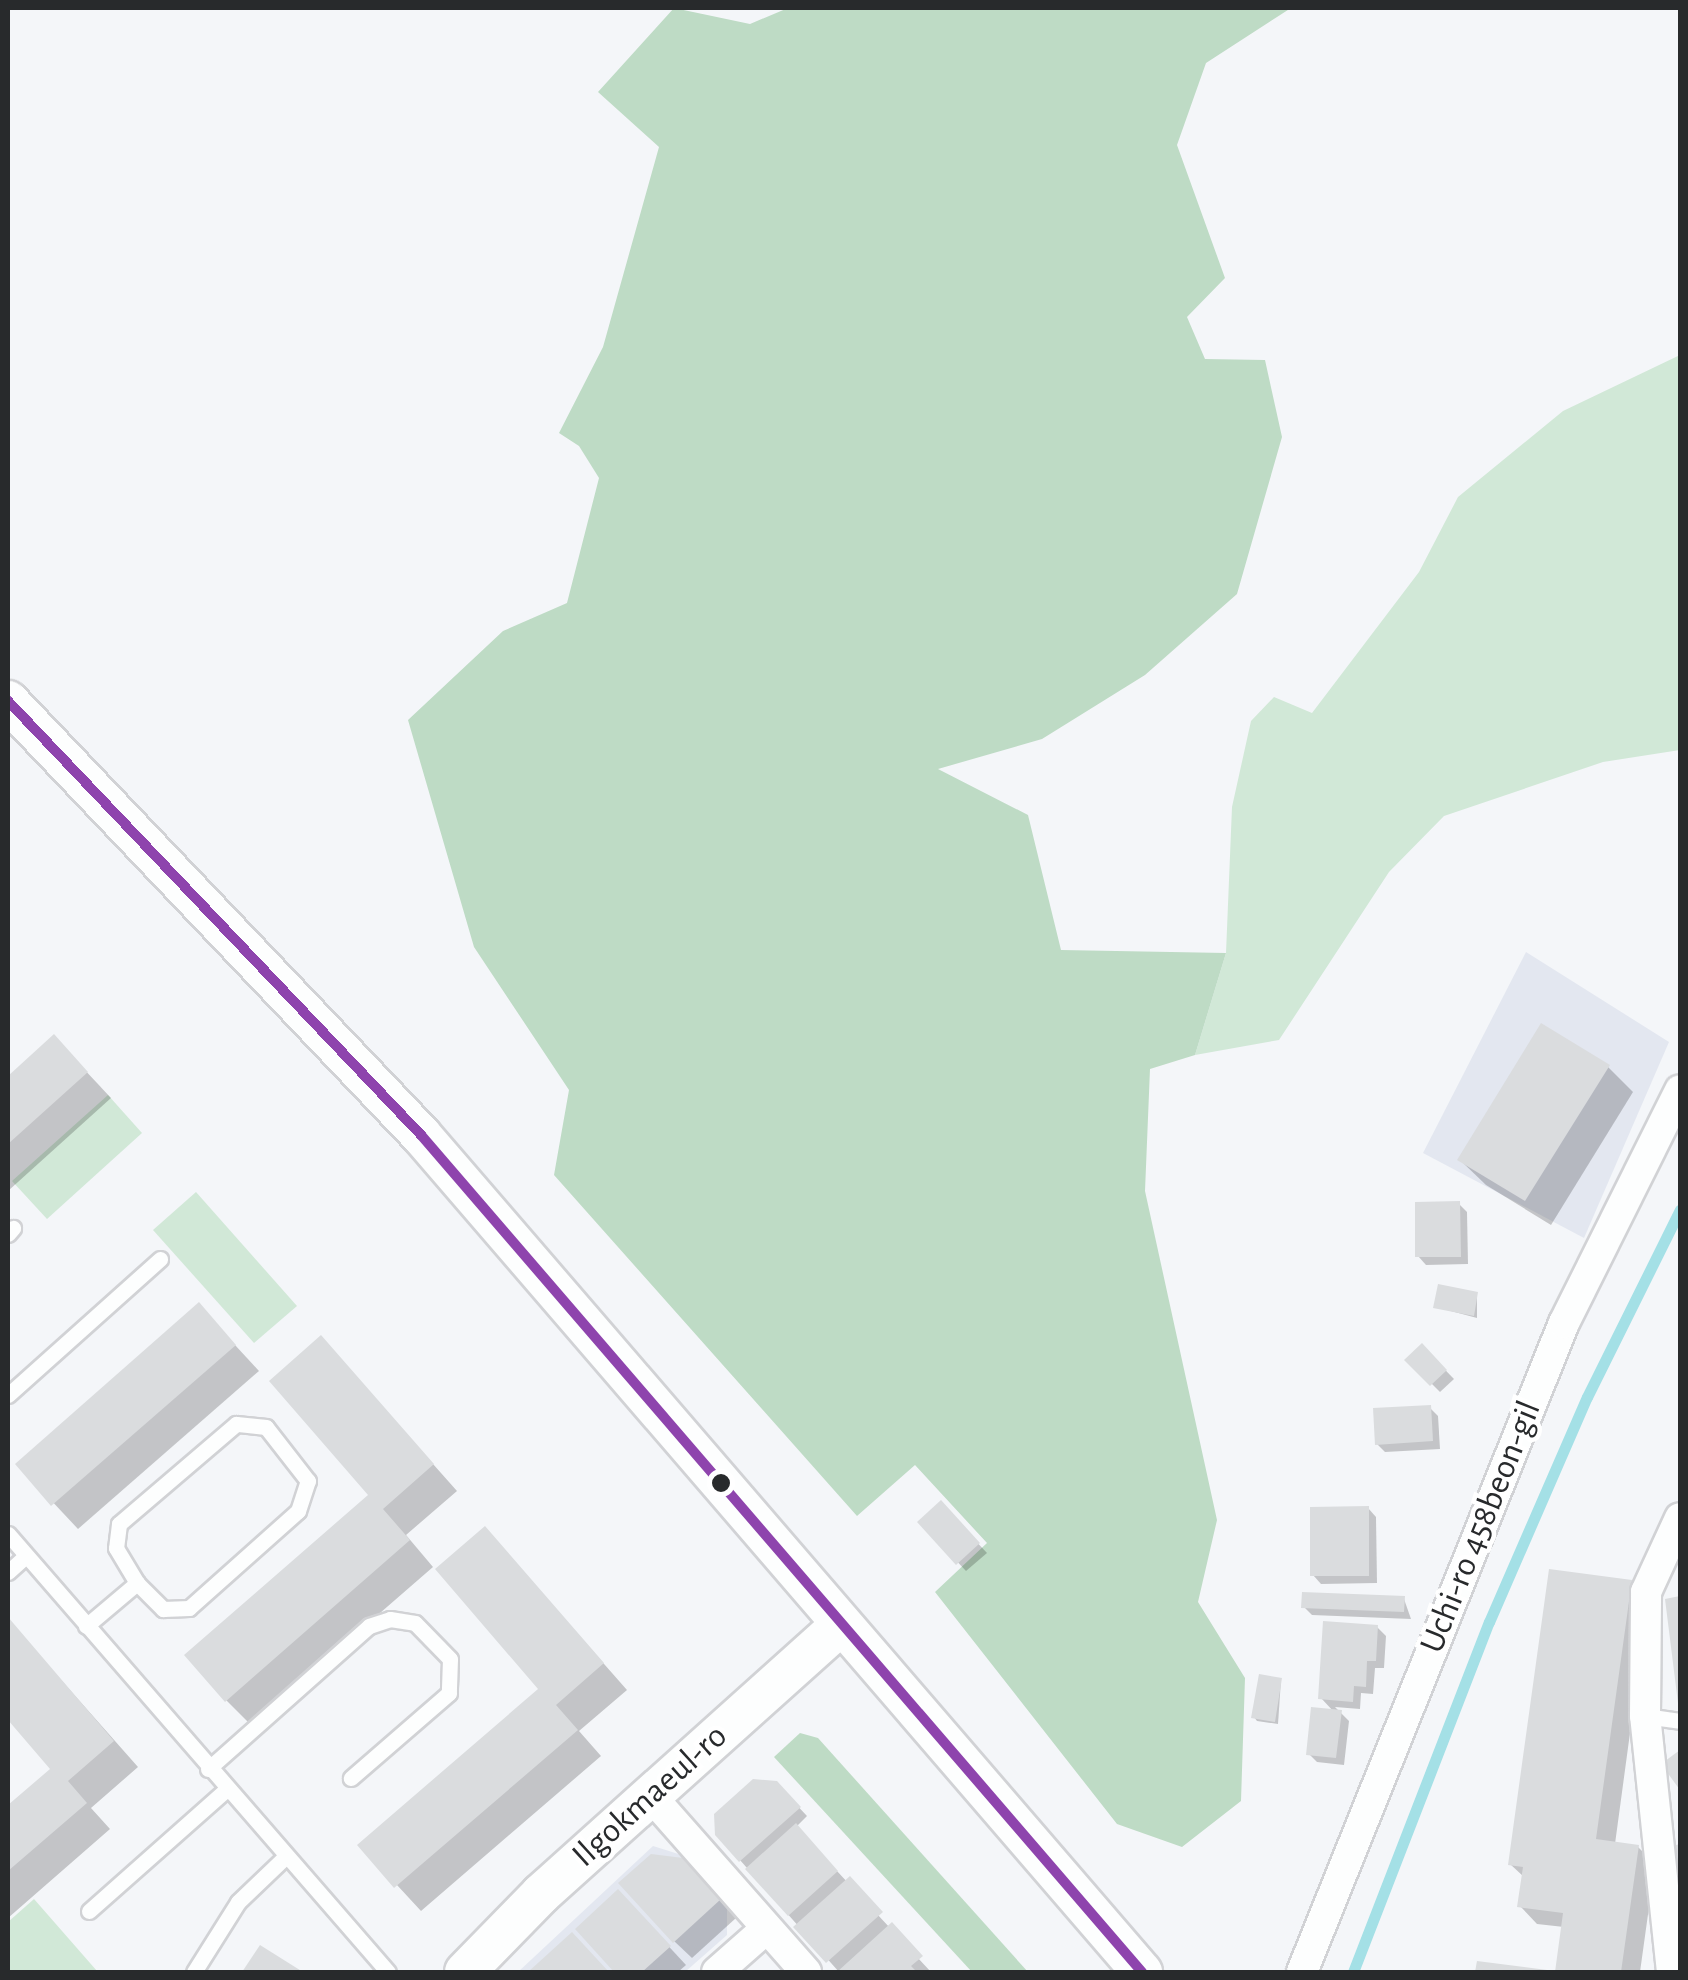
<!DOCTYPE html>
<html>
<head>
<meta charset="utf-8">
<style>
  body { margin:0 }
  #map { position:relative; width:1688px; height:1980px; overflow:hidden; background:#f4f6f9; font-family:"Alegreya Sans",sans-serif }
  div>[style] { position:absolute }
  .built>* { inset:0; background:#e3e7f0 }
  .green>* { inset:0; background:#d1e8d7 }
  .forest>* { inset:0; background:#bedbc5 }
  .shadow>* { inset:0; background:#0003 }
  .stream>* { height:11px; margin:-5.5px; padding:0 5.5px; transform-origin:5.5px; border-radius:5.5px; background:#a4e0e6 }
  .building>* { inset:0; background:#dadcde }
  .roads { filter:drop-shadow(2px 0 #d1d2d5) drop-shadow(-2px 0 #d1d2d5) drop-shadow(0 2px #d1d2d5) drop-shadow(0 -2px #d1d2d5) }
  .lane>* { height:15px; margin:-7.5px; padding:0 7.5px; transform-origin:7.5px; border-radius:7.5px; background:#fdfefe }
  .street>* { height:30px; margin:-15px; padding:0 15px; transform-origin:15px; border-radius:15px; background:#fdfefe }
  .secondary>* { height:40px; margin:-20px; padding:0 20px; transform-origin:20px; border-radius:20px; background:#fdfefe }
  .bus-1>* { height:10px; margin:-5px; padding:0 5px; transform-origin:5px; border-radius:5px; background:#8e44ad }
  .dots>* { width:28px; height:28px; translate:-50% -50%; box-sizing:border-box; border:5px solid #fff; border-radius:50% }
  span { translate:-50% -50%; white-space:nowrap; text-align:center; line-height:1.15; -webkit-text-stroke:9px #fff; paint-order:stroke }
  .street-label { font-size:35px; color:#282a2c }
  .frame { position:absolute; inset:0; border:10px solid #282a2c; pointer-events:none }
</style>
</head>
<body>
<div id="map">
  <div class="built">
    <div style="clip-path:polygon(1526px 952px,1669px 1042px,1584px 1238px,1423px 1153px)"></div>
    <div style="clip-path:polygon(653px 1846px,688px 1857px,727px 1901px,727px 1935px,685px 1972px,518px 1972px)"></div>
  </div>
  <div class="green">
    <div style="clip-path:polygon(1680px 355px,1680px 750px,1603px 762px,1444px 816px,1389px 872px,1279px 1040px,1195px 1055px,1226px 953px,1232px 807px,1251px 721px,1274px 697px,1312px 713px,1419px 572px,1458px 497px,1563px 411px)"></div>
    <div style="clip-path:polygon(108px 1095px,142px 1133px,47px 1219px,12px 1181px)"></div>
    <div style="clip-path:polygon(196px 1192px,297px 1306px,254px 1343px,153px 1230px)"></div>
    <div style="clip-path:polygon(34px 1899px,97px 1971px,96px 1972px,8px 1972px,8px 1922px)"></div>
  </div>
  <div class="forest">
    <div style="clip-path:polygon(674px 8px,750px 24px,788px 8px,1291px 8px,1206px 63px,1177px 145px,1225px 278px,1187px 317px,1205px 359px,1265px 360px,1282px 437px,1237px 594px,1145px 675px,1042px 739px,938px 769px,1028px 815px,1061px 950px,1226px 953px,1195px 1055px,1150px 1069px,1145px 1191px,1217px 1520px,1198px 1602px,1245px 1678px,1241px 1801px,1182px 1847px,1117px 1824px,935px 1592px,987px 1543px,915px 1465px,857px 1516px,554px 1175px,569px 1090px,474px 947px,408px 720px,503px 631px,567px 603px,599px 478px,579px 446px,559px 433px,603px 347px,659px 147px,598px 92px)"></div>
    <div style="clip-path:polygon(800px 1733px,818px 1738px,1028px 1972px,972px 1972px,774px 1757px)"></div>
  </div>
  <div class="shadow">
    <div style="clip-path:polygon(54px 1037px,111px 1098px,8px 1191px,8px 1079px)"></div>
    <div style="clip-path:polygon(1608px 1067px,1633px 1092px,1551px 1225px,1486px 1185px,1460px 1160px)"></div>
    <div style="clip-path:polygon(1459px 1204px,1467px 1212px,1468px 1264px,1426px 1265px,1418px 1256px)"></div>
    <div style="clip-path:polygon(1477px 1294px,1477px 1318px,1436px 1307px)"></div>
    <div style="clip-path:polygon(199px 1306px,259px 1371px,78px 1529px,18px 1465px)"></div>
    <div style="clip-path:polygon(321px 1338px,457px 1491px,406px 1535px,433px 1567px,251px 1725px,226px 1700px,372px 1495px)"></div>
    <div style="clip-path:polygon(1422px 1346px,1454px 1379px,1440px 1392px,1408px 1360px)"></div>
    <div style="clip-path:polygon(1430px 1408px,1438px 1416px,1440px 1449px,1385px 1452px,1377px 1444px)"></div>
    <div style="clip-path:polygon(941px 1504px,987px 1553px,966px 1571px,920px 1522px)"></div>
    <div style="clip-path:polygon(1368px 1508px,1376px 1517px,1377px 1583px,1321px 1584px,1313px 1575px)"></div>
    <div style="clip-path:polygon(485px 1529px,627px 1690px,579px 1731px,601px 1756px,421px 1911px,360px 1845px,542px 1689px)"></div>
    <div style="clip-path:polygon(1631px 1582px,1648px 1600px,1615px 1844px,1638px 1847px,1655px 1864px,1640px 1972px,1558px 1972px,1564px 1927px,1537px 1924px,1520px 1906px,1524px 1877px,1510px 1864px)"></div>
    <div style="clip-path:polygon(1404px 1599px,1411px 1619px,1312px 1615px,1304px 1607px)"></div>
    <div style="clip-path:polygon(8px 1620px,138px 1767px,91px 1808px,110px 1829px,8px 1918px,8px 1809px,53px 1769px,8px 1716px)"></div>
    <div style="clip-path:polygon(1377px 1627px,1386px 1636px,1384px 1668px,1375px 1668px,1373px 1694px,1361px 1693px,1360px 1709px,1335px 1707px,1349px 1721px,1344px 1765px,1317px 1762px,1309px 1754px,1334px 1712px,1321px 1698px)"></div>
    <div style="clip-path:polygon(1281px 1680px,1278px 1724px,1257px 1721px,1254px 1717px)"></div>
    <div style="clip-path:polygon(776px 1783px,807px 1816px,796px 1827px,931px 1972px,839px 1972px,717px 1834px)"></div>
    <div style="clip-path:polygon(700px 1878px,736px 1918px,692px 1958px,674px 1941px)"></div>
    <div style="clip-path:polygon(635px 1910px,686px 1965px,678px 1972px,618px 1972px,578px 1929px)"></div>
  </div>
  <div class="stream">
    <div style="left:1353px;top:1972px;width:375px;rotate:-68.8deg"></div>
    <div style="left:1489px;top:1622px;width:245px;rotate:-66.5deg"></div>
    <div style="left:1587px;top:1397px;width:209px;rotate:-63.6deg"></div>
  </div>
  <div class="building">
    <div style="clip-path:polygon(1541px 1023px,1610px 1065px,1525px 1201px,1457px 1160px)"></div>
    <div style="clip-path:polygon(54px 1034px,88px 1072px,8px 1144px,8px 1076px)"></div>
    <div style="clip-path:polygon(1460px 1201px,1461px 1257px,1415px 1257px,1415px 1202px)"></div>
    <div style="clip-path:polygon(1438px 1284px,1478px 1292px,1474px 1316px,1433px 1308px)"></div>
    <div style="clip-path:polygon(199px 1302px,236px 1345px,51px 1506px,15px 1464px)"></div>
    <div style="clip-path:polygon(321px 1335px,434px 1464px,383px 1509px,410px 1540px,225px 1702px,184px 1655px,368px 1495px,269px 1381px)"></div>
    <div style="clip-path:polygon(1422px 1343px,1447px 1370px,1430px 1386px,1404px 1360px)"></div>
    <div style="clip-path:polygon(1431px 1405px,1433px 1441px,1375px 1445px,1373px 1408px)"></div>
    <div style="clip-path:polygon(941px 1500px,980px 1543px,956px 1565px,917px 1522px)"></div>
    <div style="clip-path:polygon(1369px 1506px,1369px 1576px,1310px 1576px,1310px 1507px)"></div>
    <div style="clip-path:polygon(485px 1526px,604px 1663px,556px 1705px,578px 1730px,394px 1888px,357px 1845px,538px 1689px,435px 1569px)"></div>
    <div style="clip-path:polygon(1549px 1569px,1632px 1580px,1596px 1839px,1639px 1845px,1621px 1972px,1555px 1972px,1563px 1913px,1517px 1907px,1523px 1867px,1508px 1865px)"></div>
    <div style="clip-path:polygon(1302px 1592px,1405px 1596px,1404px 1612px,1301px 1608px)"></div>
    <div style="clip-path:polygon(1680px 1596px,1680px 1703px,1678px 1703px,1665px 1599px)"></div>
    <div style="clip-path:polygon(8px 1617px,114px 1741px,68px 1781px,87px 1803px,8px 1871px,8px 1805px,50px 1769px,8px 1720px)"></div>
    <div style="clip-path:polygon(1323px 1621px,1378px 1625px,1376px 1661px,1367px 1661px,1366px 1687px,1354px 1686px,1353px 1702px,1318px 1699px)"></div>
    <div style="clip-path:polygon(1259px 1674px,1282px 1678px,1275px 1722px,1251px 1718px)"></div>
    <div style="clip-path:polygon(1311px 1707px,1342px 1710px,1336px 1758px,1306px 1755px)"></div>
    <div style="clip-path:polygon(1680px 1750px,1680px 1790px,1661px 1764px)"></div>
    <div style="clip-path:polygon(753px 1779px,777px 1781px,801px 1807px,739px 1862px,715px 1835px,714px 1814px)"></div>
    <div style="clip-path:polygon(796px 1823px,838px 1871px,788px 1916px,745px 1869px)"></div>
    <div style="clip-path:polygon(1680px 1844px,1680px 1879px,1679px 1879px,1672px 1846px)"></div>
    <div style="clip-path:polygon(651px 1854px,683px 1858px,721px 1899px,673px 1943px,618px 1883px)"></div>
    <div style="clip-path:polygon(850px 1876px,883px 1912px,826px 1963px,793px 1927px)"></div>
    <div style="clip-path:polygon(618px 1889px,671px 1946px,642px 1972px,614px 1972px,575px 1929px)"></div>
    <div style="clip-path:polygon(892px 1922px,923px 1956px,911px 1966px,917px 1972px,837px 1972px)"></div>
    <div style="clip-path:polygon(572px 1932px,609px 1972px,528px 1972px)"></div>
    <div style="clip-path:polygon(260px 1945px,303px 1972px,242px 1972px)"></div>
    <div style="clip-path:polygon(1477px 1961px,1547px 1970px,1547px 1972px,1475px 1972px)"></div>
  </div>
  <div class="roads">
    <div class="lane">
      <div style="left:8px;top:1234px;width:8px;rotate:-50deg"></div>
      <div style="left:8px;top:1395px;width:204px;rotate:-41.8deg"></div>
      <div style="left:8px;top:1534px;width:580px;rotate:49.06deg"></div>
      <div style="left:8px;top:1572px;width:24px;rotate:-42deg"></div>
      <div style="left:86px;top:1626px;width:67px;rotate:-40.1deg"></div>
      <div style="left:137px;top:1583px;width:37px;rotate:45deg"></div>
      <div style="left:163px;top:1609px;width:26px;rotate:-2deg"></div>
      <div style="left:189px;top:1608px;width:146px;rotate:-41.7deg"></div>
      <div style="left:298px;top:1511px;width:32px;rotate:-72deg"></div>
      <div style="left:308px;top:1481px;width:68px;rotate:-127.9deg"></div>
      <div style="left:266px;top:1427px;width:30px;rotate:-174deg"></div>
      <div style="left:236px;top:1424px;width:154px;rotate:139.5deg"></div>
      <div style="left:119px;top:1524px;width:24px;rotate:97deg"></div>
      <div style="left:116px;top:1548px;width:41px;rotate:59deg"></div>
      <div style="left:1645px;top:1716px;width:35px;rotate:8deg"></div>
      <div style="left:208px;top:1769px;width:215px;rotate:-41.6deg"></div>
      <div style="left:369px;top:1626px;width:22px;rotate:-18deg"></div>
      <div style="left:390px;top:1619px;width:25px;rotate:9deg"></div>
      <div style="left:415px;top:1623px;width:50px;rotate:45.8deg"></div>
      <div style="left:450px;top:1659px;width:34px;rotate:92deg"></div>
      <div style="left:449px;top:1693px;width:130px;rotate:139.1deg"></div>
      <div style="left:89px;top:1911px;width:183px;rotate:-41.5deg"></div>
      <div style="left:194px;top:1972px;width:83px;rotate:-57.8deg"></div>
      <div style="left:238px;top:1902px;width:64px;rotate:-43.7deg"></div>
    </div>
    <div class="street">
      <div style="left:650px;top:1795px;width:236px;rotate:48.6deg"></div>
      <div style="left:717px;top:1972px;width:65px;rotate:-41.3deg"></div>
      <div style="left:1302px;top:1972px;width:700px;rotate:-68.02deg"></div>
      <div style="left:1564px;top:1323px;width:260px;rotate:-63.5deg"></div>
      <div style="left:1672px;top:1972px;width:257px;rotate:-96deg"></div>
      <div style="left:1645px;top:1716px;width:124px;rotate:-89.5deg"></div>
      <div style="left:1646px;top:1592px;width:81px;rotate:-65.3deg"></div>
    </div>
    <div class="secondary">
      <div style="left:8px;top:701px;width:599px;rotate:46.42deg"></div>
      <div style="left:421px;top:1135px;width:1105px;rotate:49.26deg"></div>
      <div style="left:465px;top:1972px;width:109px;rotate:-45.7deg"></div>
      <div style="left:541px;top:1894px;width:402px;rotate:-41.9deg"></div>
    </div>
  </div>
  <div class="bus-1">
    <div style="left:8px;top:701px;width:599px;rotate:46.42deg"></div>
    <div style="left:421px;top:1135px;width:1105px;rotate:49.26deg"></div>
  </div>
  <div class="dots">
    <div style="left:721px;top:1483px;background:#282a2c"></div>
  </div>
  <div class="street-label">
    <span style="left:1481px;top:1527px;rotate:-68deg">Uchi-ro 458beon-gil</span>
    <span style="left:650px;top:1796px;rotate:-42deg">Ilgokmaeul-ro</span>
  </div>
  <div class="frame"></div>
</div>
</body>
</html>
